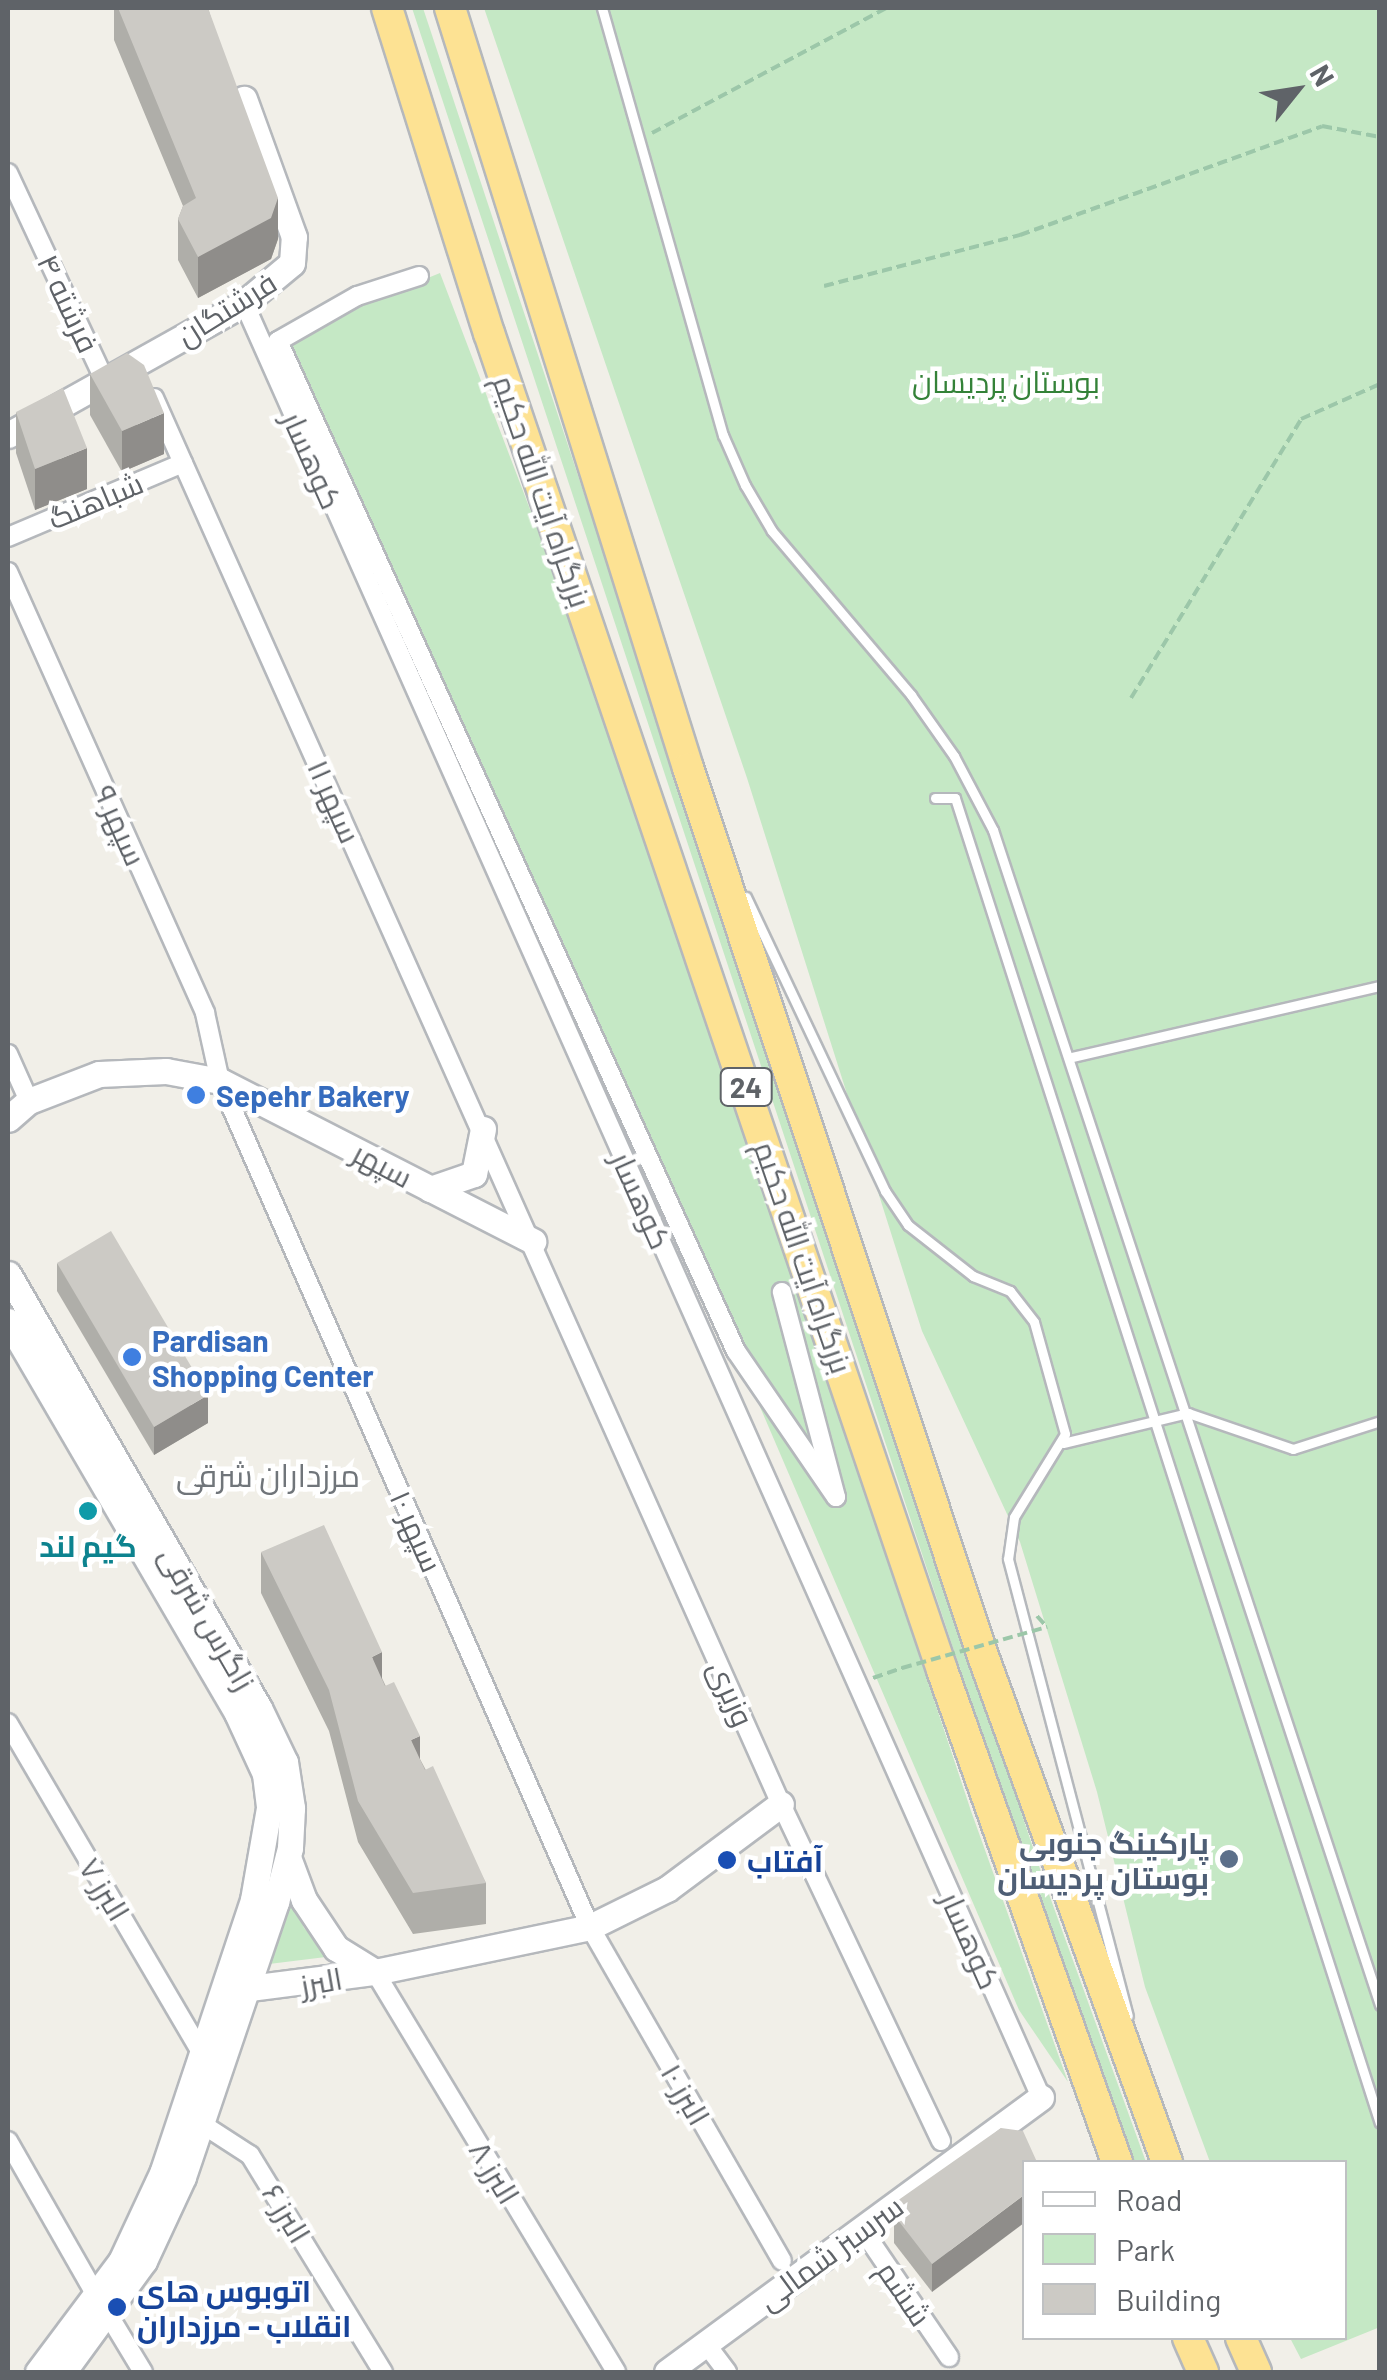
<!DOCTYPE html>
<html>
<head>
<meta charset="utf-8">
<style>
  body { margin:0 }
  #map { position:relative; width:1387px; height:2380px; overflow:hidden; background:#f1efe8; font-family:Barlow,Cairo,sans-serif }
  div>[style] { position:absolute }
  .green>* { inset:0; background:#c5e8c5 }
  .path>* { height:4px; margin-top:-2px; transform-origin:0; background:repeating-linear-gradient(90deg,#9cc7a9 0 10px,transparent 0 15px) }
  .roads { filter:drop-shadow(2px 0 #b5b8bc) drop-shadow(-2px 0 #b5b8bc) drop-shadow(0 2px #b5b8bc) drop-shadow(0 -2px #b5b8bc) }
  .lane>* { height:9px; margin:-4.5px; padding:0 4.5px; transform-origin:4.5px; border-radius:4.5px; background:#fff }
  .street>* { height:18px; margin:-9px; padding:0 9px; transform-origin:9px; border-radius:9px; background:#fff }
  .secondary>* { height:25px; margin:-12.5px; padding:0 12.5px; transform-origin:12.5px; border-radius:12.5px; background:#fff }
  .highway>* { height:30px; margin:-15px; padding:0 15px; transform-origin:15px; border-radius:15px; background:#fde293 }
  .path-bridge>* { height:4px; margin-top:-2px; transform-origin:0; background:repeating-linear-gradient(90deg,#9cc7a9 0 10px,transparent 0 15px) }
  .wall>* { inset:0; background:#afaea9 }
  .shaded-wall>* { inset:0; background:#8f8d8a }
  .building>* { inset:0; background:#cccac5 }
  .dots>* { width:28px; height:28px; translate:-50% -50%; box-sizing:border-box; border:5px solid #fff; border-radius:50% }
  span { translate:-50% -50%; white-space:nowrap; text-align:center; line-height:1.15; -webkit-text-stroke:9px #fff; paint-order:stroke }
  .shield-label span { padding:2px 8px; background:#fff; border:2px solid; border-radius:8px; -webkit-text-stroke-width:0 }
  .shield-label { font-size:28px; color:#5f6368; font-weight:700 }
  .street-label { font-size:30px; color:#5f6368 }
  .park-label { font-size:30px; color:#348238 }
  .shop-label { font-size:30px; color:#366cbe; font-weight:700 }
  .left { translate:0 -50%; text-align:left }
  .culture-label { font-size:30px; color:#0d838f; font-weight:700 }
  .service-label { font-size:30px; color:#4e5e75; font-weight:700 }
  .right { translate:-100% -50%; text-align:right }
  .transit-label { font-size:30px; color:#164399; font-weight:700 }
  .neighbourhood-label { font-size:32px; color:#70757a }
  .frame { position:absolute; inset:0; border:10px solid #5f6368; pointer-events:none }
  .legend { position:absolute; left:1022px; top:2160px; width:325px; height:180px; box-sizing:border-box; background:#fff; border:2px solid #bfc1c3; margin:0; padding:12px 18px; list-style:none; font-size:30px; color:#5f6368 }
  .legend li { display:flex; align-items:center; gap:20px; height:50px }
  .legend b { width:50px; border:2px solid #bfc1c3 }
  .north { position:absolute; left:1247px; top:40px; width:100px; height:100px; -webkit-text-stroke:8px #fff; paint-order:stroke; rotate:60deg; font-size:28px; font-weight:700; line-height:40px; text-align:center; color:#5f6368 }
  .north::after { content:''; display:block; margin:auto; width:35px; height:45px; background:#5f6368; clip-path:polygon(50% 0,100% 100%,50% 72%,0 100%) }
</style>
</head>
<body>
<div id="map">
  <div class="green">
    <div style="clip-path:polygon(412px 8px,423px 8px,1042px 1875px,1146px 2162px,1134px 2162px,1105px 2089px,992px 1766px)"></div>
    <div style="clip-path:polygon(484px 8px,1379px 8px,1380px 2327px,1301px 2359px,1290px 2338px,1344px 2338px,1344px 2162px,1210px 2162px,1145px 1987px,1097px 1792px,1020px 1542px,922px 1331px,747px 778px)"></div>
    <div style="clip-path:polygon(440px 273px,595px 680px,971px 1811px,1068px 2082px,1019px 2010px,748px 1379px,468px 758px,262px 346px)"></div>
    <div style="clip-path:polygon(292px 1899px,304px 1928px,334px 1956px,269px 1964px)"></div>
  </div>
  <div class="path">
    <div style="left:652px;top:133px;width:265px;rotate:-28.1deg"></div>
    <div style="left:824px;top:286px;width:203px;rotate:-14.6deg"></div>
    <div style="left:1020px;top:235px;width:321px;rotate:-19.8deg"></div>
    <div style="left:1322px;top:126px;width:59px;rotate:10.7deg"></div>
    <div style="left:1131px;top:698px;width:327px;rotate:-58.6deg"></div>
    <div style="left:1301px;top:419px;width:86px;rotate:-23.9deg"></div>
    <div style="left:1037px;top:1616px;width:15px;rotate:48deg"></div>
    <div style="left:873px;top:1678px;width:31px;rotate:-19deg"></div>
  </div>
  <div class="roads">
    <div class="lane">
      <div style="left:602px;top:8px;width:444px;rotate:74.2deg"></div>
      <div style="left:723px;top:435px;width:55px;rotate:66.3deg"></div>
      <div style="left:745px;top:485px;width:53px;rotate:59.6deg"></div>
      <div style="left:772px;top:531px;width:215px;rotate:49.7deg"></div>
      <div style="left:911px;top:695px;width:75px;rotate:54.8deg"></div>
      <div style="left:954px;top:756px;width:84px;rotate:62.2deg"></div>
      <div style="left:993px;top:830px;width:1237px;rotate:71.77deg"></div>
      <div style="left:935px;top:798px;width:20px"></div>
      <div style="left:955px;top:798px;width:1391px;rotate:72.22deg"></div>
      <div style="left:746px;top:897px;width:325px;rotate:64.7deg"></div>
      <div style="left:885px;top:1191px;width:41px;rotate:55.9deg"></div>
      <div style="left:908px;top:1225px;width:83px;rotate:38.1deg"></div>
      <div style="left:973px;top:1276px;width:40px;rotate:22deg"></div>
      <div style="left:1010px;top:1291px;width:39px;rotate:52deg"></div>
      <div style="left:1034px;top:1322px;width:116px;rotate:74.5deg"></div>
      <div style="left:1065px;top:1434px;width:97px;rotate:121.6deg"></div>
      <div style="left:1014px;top:1517px;width:42px;rotate:98.1deg"></div>
      <div style="left:1008px;top:1559px;width:472px;rotate:75.3deg"></div>
      <div style="left:1072px;top:1057px;width:316px;rotate:-13deg"></div>
      <div style="left:1063px;top:1443px;width:129px;rotate:-13.5deg"></div>
      <div style="left:1188px;top:1413px;width:111px;rotate:18.9deg"></div>
      <div style="left:1293px;top:1449px;width:91px;rotate:-17.8deg"></div>
    </div>
    <div class="street">
      <div style="left:8px;top:173px;width:227px;rotate:65deg"></div>
      <div style="left:419px;top:276px;width:65px;rotate:162.1deg"></div>
      <div style="left:357px;top:296px;width:91px;rotate:150.3deg"></div>
      <div style="left:278px;top:341px;width:1109px;rotate:65.61deg"></div>
      <div style="left:736px;top:1351px;width:177px;rotate:55.6deg"></div>
      <div style="left:836px;top:1497px;width:212px;rotate:-104.8deg"></div>
      <div style="left:244px;top:303px;width:1963px;rotate:66.05deg"></div>
      <div style="left:154px;top:398px;width:1539px;rotate:65.97deg"></div>
      <div style="left:781px;top:1804px;width:373px;rotate:64.6deg"></div>
      <div style="left:8px;top:537px;width:190px;rotate:-22.9deg"></div>
      <div style="left:8px;top:572px;width:483px;rotate:65.9deg"></div>
      <div style="left:205px;top:1013px;width:70px;rotate:77.6deg"></div>
      <div style="left:220px;top:1081px;width:923px;rotate:66.38deg"></div>
      <div style="left:590px;top:1927px;width:385px;rotate:60.1deg"></div>
      <div style="left:8px;top:1054px;width:51px;rotate:65.9deg"></div>
      <div style="left:8px;top:1723px;width:385px;rotate:59.6deg"></div>
      <div style="left:375px;top:1972px;width:467px;rotate:58.9deg"></div>
      <div style="left:202px;top:2124px;width:57px;rotate:32.9deg"></div>
      <div style="left:250px;top:2155px;width:255px;rotate:58.5deg"></div>
      <div style="left:8px;top:2141px;width:177px;rotate:60.3deg"></div>
      <div style="left:862px;top:2229px;width:155px;rotate:55.8deg"></div>
      <div style="left:108px;top:2314px;width:68px;rotate:58.9deg"></div>
      <div style="left:706px;top:2344px;width:35px;rotate:53deg"></div>
    </div>
    <div class="secondary">
      <div style="left:8px;top:435px;width:270px;rotate:-29.2deg"></div>
      <div style="left:244px;top:303px;width:62px;rotate:-39.8deg"></div>
      <div style="left:292px;top:263px;width:26px;rotate:-86deg"></div>
      <div style="left:294px;top:237px;width:147px;rotate:-109.9deg"></div>
      <div style="left:8px;top:1119px;width:28px;rotate:-41deg"></div>
      <div style="left:29px;top:1101px;width:75px;rotate:-21.1deg"></div>
      <div style="left:99px;top:1074px;width:67px;rotate:-2.6deg"></div>
      <div style="left:166px;top:1071px;width:55px;rotate:10.5deg"></div>
      <div style="left:220px;top:1081px;width:352px;rotate:27.1deg"></div>
      <div style="left:430px;top:1189px;width:46px;rotate:-18.8deg"></div>
      <div style="left:474px;top:1174px;width:46px;rotate:-78.7deg"></div>
      <div style="left:8px;top:1274px;width:501px;rotate:59.96deg"></div>
      <div style="left:259px;top:1708px;width:60px;rotate:64.3deg"></div>
      <div style="left:285px;top:1762px;width:47px;rotate:81.3deg"></div>
      <div style="left:292px;top:1808px;width:40px;rotate:92.9deg"></div>
      <div style="left:290px;top:1848px;width:56px;rotate:104.5deg"></div>
      <div style="left:276px;top:1902px;width:290px;rotate:108.7deg"></div>
      <div style="left:183px;top:2177px;width:93px;rotate:114.9deg"></div>
      <div style="left:144px;top:2261px;width:137px;rotate:126.1deg"></div>
      <div style="left:8px;top:1321px;width:454px;rotate:59.7deg"></div>
      <div style="left:237px;top:1713px;width:67px;rotate:65.3deg"></div>
      <div style="left:265px;top:1774px;width:34px;rotate:83deg"></div>
      <div style="left:269px;top:1808px;width:93px;rotate:99.9deg"></div>
      <div style="left:253px;top:1900px;width:286px;rotate:108.4deg"></div>
      <div style="left:163px;top:2171px;width:99px;rotate:115deg"></div>
      <div style="left:121px;top:2261px;width:139px;rotate:126.8deg"></div>
      <div style="left:288px;top:1857px;width:46px;rotate:69.6deg"></div>
      <div style="left:304px;top:1900px;width:58px;rotate:56.3deg"></div>
      <div style="left:336px;top:1948px;width:46px;rotate:31.6deg"></div>
      <div style="left:234px;top:1990px;width:142px;rotate:-7.3deg"></div>
      <div style="left:375px;top:1972px;width:220px;rotate:-11.8deg"></div>
      <div style="left:590px;top:1927px;width:86px;rotate:-26.3deg"></div>
      <div style="left:667px;top:1889px;width:142px;rotate:-36.7deg"></div>
      <div style="left:667px;top:2372px;width:464px;rotate:-36.3deg"></div>
    </div>
    <div class="highway">
      <div style="left:387px;top:8px;width:341px;rotate:72.6deg"></div>
      <div style="left:489px;top:333px;width:1412px;rotate:71.28deg"></div>
      <div style="left:942px;top:1670px;width:522px;rotate:70.42deg"></div>
      <div style="left:450px;top:8px;width:796px;rotate:72.61deg"></div>
      <div style="left:688px;top:768px;width:936px;rotate:71.62deg"></div>
      <div style="left:983px;top:1656px;width:538px;rotate:70.02deg"></div>
      <div style="left:1188px;top:2338px;width:37px;rotate:66deg"></div>
      <div style="left:1241px;top:2338px;width:37px;rotate:66deg"></div>
    </div>
  </div>
  <div class="path-bridge">
    <div style="left:902px;top:1668px;width:151px;rotate:-15.8deg"></div>
  </div>
  <div class="wall">
    <div style="clip-path:polygon(114px 8px,208px 8px,278px 239px,271px 259px,198px 298px,178px 260px,178px 219px,183px 206px,114px 40px)"></div>
    <div style="clip-path:polygon(90px 374px,164px 454px,122px 472px,90px 415px)"></div>
    <div style="clip-path:polygon(16px 412px,87px 489px,35px 510px,16px 453px)"></div>
    <div style="clip-path:polygon(57px 1263px,208px 1423px,154px 1455px,57px 1291px)"></div>
    <div style="clip-path:polygon(261px 1552px,382px 1678px,420px 1759px,486px 1883px,486px 1924px,413px 1934px,358px 1842px,329px 1731px,261px 1593px)"></div>
    <div style="clip-path:polygon(1001px 2128px,932px 2292px,894px 2243px,894px 2215px)"></div>
  </div>
  <div class="shaded-wall">
    <div style="clip-path:polygon(278px 198px,278px 239px,271px 259px,198px 298px,198px 257px)"></div>
    <div style="clip-path:polygon(164px 413px,164px 454px,122px 472px,122px 431px)"></div>
    <div style="clip-path:polygon(87px 448px,87px 489px,35px 510px,35px 469px)"></div>
    <div style="clip-path:polygon(208px 1395px,208px 1423px,154px 1455px,154px 1427px)"></div>
    <div style="clip-path:polygon(382px 1652px,382px 1693px,372px 1657px)"></div>
    <div style="clip-path:polygon(420px 1736px,420px 1777px,411px 1740px)"></div>
    <div style="clip-path:polygon(1024px 2195px,1024px 2223px,932px 2292px,932px 2264px)"></div>
  </div>
  <div class="building">
    <div style="clip-path:polygon(118px 8px,208px 8px,278px 198px,271px 218px,198px 257px,178px 219px,183px 206px,196px 198px)"></div>
    <div style="clip-path:polygon(127px 353px,144px 365px,164px 413px,122px 431px,90px 374px)"></div>
    <div style="clip-path:polygon(63px 388px,87px 448px,35px 469px,16px 412px)"></div>
    <div style="clip-path:polygon(111px 1231px,208px 1395px,154px 1427px,57px 1263px)"></div>
    <div style="clip-path:polygon(324px 1525px,382px 1652px,372px 1657px,385px 1686px,394px 1682px,420px 1736px,411px 1740px,425px 1770px,433px 1766px,486px 1883px,413px 1893px,358px 1801px,329px 1690px,261px 1552px)"></div>
    <div style="clip-path:polygon(1001px 2128px,1023px 2131px,1037px 2162px,1024px 2162px,1024px 2195px,932px 2264px,894px 2215px,897px 2201px)"></div>
  </div>
  <div class="dots">
    <div style="left:196px;top:1095px;background:#3f7fe0"></div>
    <div style="left:132px;top:1357px;background:#3f7fe0"></div>
    <div style="left:88px;top:1511px;background:#0f9aa8"></div>
    <div style="left:1229px;top:1859px;background:#5c6f8a"></div>
    <div style="left:727px;top:1860px;background:#1a4fb4"></div>
    <div style="left:117px;top:2307px;background:#1a4fb4"></div>
  </div>
  <div class="shield-label">
    <span style="left:746px;top:1087px">24</span>
  </div>
  <div class="street-label">
    <span style="left:69px;top:303px;rotate:65deg">فرشته ۴</span>
    <span style="left:226px;top:308px;rotate:-32deg">فرشتگان</span>
    <span style="left:313px;top:460px;rotate:66deg">کوهسار</span>
    <span style="left:543px;top:491px;rotate:71deg">بزرگراه آیت الله حکیم</span>
    <span style="left:95px;top:500px;rotate:-23deg">شباهنگ</span>
    <span style="left:335px;top:801px;rotate:66deg">سپهر ۱۱</span>
    <span style="left:121px;top:825px;rotate:66deg">سپهر ۹</span>
    <span style="left:383px;top:1164px;rotate:28deg">سپهر</span>
    <span style="left:642px;top:1200px;rotate:66deg">کوهسار</span>
    <span style="left:804px;top:1257px;rotate:71deg">بزرگراه آیت الله حکیم</span>
    <span style="left:417px;top:1531px;rotate:66deg">سپهر ۱۰</span>
    <span style="left:208px;top:1618px;rotate:60deg">زاگرس شرقی</span>
    <span style="left:732px;top:1693px;rotate:66deg">وزیری</span>
    <span style="left:105px;top:1889px;rotate:59deg">البرز ۷</span>
    <span style="left:971px;top:1940px;rotate:66deg">کوهسار</span>
    <span style="left:321px;top:1981px;rotate:-10deg">البرز</span>
    <span style="left:686px;top:2094px;rotate:60deg">البرز ۱۰</span>
    <span style="left:495px;top:2172px;rotate:59deg">البرز ۸</span>
    <span style="left:287px;top:2213px;rotate:59deg">البرز ۶</span>
    <span style="left:830px;top:2252px;rotate:-36deg">سرسبز شمالی</span>
    <span style="left:905px;top:2293px;rotate:56deg">ششم</span>
  </div>
  <div class="park-label">
    <span style="left:1006px;top:381px">بوستان پردیسان</span>
  </div>
  <div class="shop-label">
    <span class="left" style="left:216px;top:1095px">Sepehr Bakery</span>
    <span class="left" style="left:152px;top:1357px">Pardisan<br>Shopping Center</span>
  </div>
  <div class="culture-label">
    <span style="left:88px;top:1545px">گیم لند</span>
  </div>
  <div class="service-label">
    <span class="right" style="left:1209px;top:1859px">پارکینگ جنوبی<br>بوستان پردیسان</span>
  </div>
  <div class="transit-label">
    <span class="left" style="left:747px;top:1860px">آفتاب</span>
    <span class="left" style="left:137px;top:2307px">اتوبوس های<br>انقلاب - مرزداران</span>
  </div>
  <div class="neighbourhood-label">
    <span style="left:268px;top:1474px">مرزداران شرقی</span>
  </div>
  <div class="frame"></div>
  <ul class="legend">
  <li><b style="height:12px;background:#fff"></b>Road</li>
  <li><b style="height:28px;background:#c5e8c5"></b>Park</li>
  <li><b style="height:28px;background:#cccac5"></b>Building</li>
  </ul>
  <div class="north">N</div>
</div>
</body>
</html>
